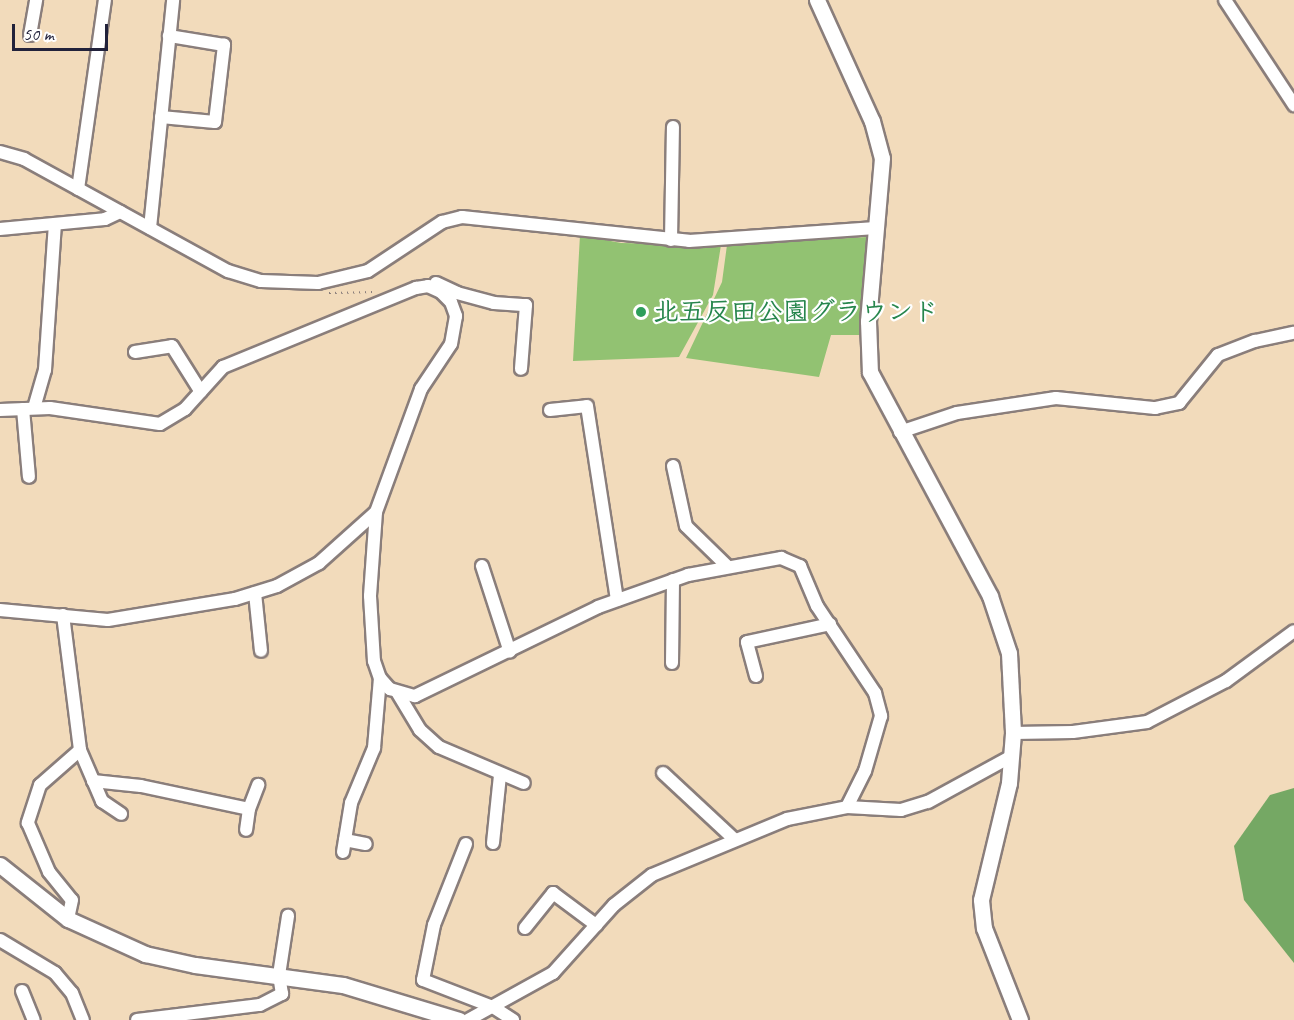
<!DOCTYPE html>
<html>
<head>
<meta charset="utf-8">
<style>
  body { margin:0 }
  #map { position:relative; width:1294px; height:1020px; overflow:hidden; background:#f2dbbb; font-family:Caveat,"Klee One",sans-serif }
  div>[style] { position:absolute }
  .green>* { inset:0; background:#92c272 }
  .forest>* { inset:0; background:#75a864 }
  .path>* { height:2px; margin-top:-1px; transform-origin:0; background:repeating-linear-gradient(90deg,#8a7e7b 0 1.5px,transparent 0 6px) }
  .roads { filter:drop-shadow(2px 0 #8a7e7b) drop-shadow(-2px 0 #8a7e7b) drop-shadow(0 2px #8a7e7b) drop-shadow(0 -2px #8a7e7b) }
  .minor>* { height:12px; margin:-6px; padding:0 6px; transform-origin:6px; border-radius:6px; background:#fff }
  .tertiary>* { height:15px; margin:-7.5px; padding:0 7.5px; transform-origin:7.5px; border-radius:7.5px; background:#fff }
  .dots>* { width:16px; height:16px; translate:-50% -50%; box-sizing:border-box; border:3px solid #fff; border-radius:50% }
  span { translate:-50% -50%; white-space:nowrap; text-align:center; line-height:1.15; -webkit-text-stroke:4.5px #fff; paint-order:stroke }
  .leisure-label { font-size:26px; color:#27864d; font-weight:700 }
  .left { translate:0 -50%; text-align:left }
  .scale { position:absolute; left:12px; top:24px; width:96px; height:27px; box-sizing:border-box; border:3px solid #22223b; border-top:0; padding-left:8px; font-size:18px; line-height:21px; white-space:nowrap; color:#22223b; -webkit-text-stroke:4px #fff; paint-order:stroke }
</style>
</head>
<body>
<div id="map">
  <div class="green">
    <div style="clip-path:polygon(580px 235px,621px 243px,721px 245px,713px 295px,679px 357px,573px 361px)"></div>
    <div style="clip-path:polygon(867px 237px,861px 335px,831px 335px,819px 377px,686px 358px,722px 282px,727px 245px)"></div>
  </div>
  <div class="forest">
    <div style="clip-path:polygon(1294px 788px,1294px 963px,1244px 900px,1234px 846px,1270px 795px)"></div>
  </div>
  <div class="path">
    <div style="left:329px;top:293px;width:44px;rotate:-1.3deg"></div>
  </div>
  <div class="roads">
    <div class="minor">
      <div style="left:1225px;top:0;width:126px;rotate:56.7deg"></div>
      <div style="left:30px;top:35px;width:36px;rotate:-80deg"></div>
      <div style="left:161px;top:117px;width:54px;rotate:5.3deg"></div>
      <div style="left:215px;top:122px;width:78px;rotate:-83.3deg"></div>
      <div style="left:224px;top:45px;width:56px;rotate:-170.7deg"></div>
      <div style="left:0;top:152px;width:25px;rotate:16deg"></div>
      <div style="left:24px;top:159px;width:233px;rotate:28.8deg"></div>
      <div style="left:228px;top:271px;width:34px;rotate:17deg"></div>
      <div style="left:261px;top:281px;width:57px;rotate:2deg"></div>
      <div style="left:318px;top:283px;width:51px;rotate:-13.5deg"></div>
      <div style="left:368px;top:271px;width:89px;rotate:-33.5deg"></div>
      <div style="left:442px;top:222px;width:21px;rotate:-14deg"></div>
      <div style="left:462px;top:217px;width:228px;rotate:6deg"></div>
      <div style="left:689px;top:241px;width:187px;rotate:-4deg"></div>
      <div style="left:78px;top:189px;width:191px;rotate:-81.9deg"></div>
      <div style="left:150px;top:228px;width:229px;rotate:-84.2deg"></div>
      <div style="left:0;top:229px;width:105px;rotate:-5.4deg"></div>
      <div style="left:105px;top:219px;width:17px;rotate:-25deg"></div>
      <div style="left:671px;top:240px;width:113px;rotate:-89deg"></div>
      <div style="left:436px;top:283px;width:23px;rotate:25deg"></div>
      <div style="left:457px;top:293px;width:38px;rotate:15deg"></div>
      <div style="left:494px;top:303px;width:32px;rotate:4deg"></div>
      <div style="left:526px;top:305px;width:64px;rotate:94.5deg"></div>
      <div style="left:135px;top:352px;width:37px;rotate:-9deg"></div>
      <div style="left:172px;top:346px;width:54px;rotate:57.8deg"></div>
      <div style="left:34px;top:408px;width:40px;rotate:-74deg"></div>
      <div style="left:45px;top:370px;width:146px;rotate:-86.1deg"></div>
      <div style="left:23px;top:409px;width:68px;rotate:85deg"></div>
      <div style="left:0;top:410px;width:50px;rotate:-2.3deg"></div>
      <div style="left:50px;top:408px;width:111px;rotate:8.3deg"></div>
      <div style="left:160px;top:424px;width:29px;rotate:-31deg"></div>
      <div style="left:185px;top:409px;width:57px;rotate:-47.9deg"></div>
      <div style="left:223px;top:367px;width:209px;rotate:-22.3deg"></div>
      <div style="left:416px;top:288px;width:12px;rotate:-9deg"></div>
      <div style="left:428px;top:286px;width:14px;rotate:25deg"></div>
      <div style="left:441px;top:292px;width:14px;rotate:45deg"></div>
      <div style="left:451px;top:302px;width:15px;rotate:70deg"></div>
      <div style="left:456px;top:316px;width:28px;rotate:100deg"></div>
      <div style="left:451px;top:344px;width:54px;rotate:123.7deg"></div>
      <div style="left:421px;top:389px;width:131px;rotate:110.1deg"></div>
      <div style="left:376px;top:512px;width:84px;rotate:94.1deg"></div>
      <div style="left:370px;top:596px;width:65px;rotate:86.5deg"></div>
      <div style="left:374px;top:661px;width:18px;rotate:71deg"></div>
      <div style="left:380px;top:678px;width:15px;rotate:48deg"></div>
      <div style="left:390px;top:689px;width:26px;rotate:16deg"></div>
      <div style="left:415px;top:696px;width:203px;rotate:-25.9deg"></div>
      <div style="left:598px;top:607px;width:96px;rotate:-19.6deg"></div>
      <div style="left:688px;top:575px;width:95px;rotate:-10.4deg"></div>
      <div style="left:781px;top:558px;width:21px;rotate:23deg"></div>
      <div style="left:800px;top:566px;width:43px;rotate:67deg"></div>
      <div style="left:817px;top:606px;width:105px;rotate:56.3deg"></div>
      <div style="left:875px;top:693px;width:24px;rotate:75deg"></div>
      <div style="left:881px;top:716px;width:57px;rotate:106.2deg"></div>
      <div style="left:865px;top:771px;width:40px;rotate:116.6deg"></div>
      <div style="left:550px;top:410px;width:37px;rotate:-6deg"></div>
      <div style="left:587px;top:406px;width:196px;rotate:81.2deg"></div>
      <div style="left:900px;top:432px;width:60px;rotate:-18.4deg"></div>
      <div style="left:957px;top:413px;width:100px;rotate:-8.6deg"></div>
      <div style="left:1056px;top:398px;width:100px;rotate:5.8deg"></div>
      <div style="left:1155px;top:408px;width:25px;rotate:-12deg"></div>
      <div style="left:1179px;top:403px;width:62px;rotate:-50.9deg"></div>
      <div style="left:1218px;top:355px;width:40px;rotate:-21deg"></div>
      <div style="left:1255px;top:341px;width:40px;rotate:-12deg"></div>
      <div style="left:673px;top:466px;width:61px;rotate:77.8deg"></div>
      <div style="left:686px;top:526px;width:57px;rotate:44.3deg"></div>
      <div style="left:482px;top:566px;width:90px;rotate:72deg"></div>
      <div style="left:255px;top:593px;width:58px;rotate:84.1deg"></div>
      <div style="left:0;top:610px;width:108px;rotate:5.3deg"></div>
      <div style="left:108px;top:620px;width:129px;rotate:-9.4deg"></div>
      <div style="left:235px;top:599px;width:44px;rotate:-17.2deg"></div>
      <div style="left:277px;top:586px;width:48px;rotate:-28.7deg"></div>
      <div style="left:319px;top:563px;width:76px;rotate:-41.8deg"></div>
      <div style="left:63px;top:615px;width:136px;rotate:82.8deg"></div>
      <div style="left:80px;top:750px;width:53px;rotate:138.8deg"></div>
      <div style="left:40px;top:785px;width:40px;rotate:108deg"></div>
      <div style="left:28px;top:823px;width:53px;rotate:66.8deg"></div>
      <div style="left:49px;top:872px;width:36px;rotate:51deg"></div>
      <div style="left:72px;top:900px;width:19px;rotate:102deg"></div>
      <div style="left:672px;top:663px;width:83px;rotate:-89.3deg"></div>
      <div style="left:756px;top:676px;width:35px;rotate:-105deg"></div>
      <div style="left:747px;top:642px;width:85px;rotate:-12.2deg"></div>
      <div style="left:397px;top:692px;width:44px;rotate:58.8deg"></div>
      <div style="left:420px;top:730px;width:25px;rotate:42deg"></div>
      <div style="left:439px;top:747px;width:92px;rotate:23deg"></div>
      <div style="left:1013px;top:733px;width:60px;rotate:-1deg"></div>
      <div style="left:1073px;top:732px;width:75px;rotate:-7.7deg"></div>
      <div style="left:1147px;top:722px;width:89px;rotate:-27.4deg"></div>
      <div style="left:1226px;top:681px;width:84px;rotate:-36.3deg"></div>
      <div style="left:80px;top:750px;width:56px;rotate:66.7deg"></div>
      <div style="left:102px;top:801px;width:23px;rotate:34deg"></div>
      <div style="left:663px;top:773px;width:98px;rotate:42.9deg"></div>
      <div style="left:93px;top:781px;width:48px;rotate:5.9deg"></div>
      <div style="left:141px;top:786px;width:110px;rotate:12deg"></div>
      <div style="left:249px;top:809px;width:21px;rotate:98deg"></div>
      <div style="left:249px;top:809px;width:26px;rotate:-69deg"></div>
      <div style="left:345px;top:840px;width:21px;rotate:11deg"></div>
      <div style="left:493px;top:843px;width:68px;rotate:-84.1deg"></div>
      <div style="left:466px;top:844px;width:87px;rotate:111.6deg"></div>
      <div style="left:434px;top:925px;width:56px;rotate:101.3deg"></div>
      <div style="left:423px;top:980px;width:75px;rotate:21.1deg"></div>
      <div style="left:493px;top:1007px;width:24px;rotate:33deg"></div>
      <div style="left:343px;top:852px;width:50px;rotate:-80.7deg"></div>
      <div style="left:351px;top:803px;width:60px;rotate:-67.3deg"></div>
      <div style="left:374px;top:748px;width:70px;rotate:-85.1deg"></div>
      <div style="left:525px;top:928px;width:45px;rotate:-51.3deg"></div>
      <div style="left:553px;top:893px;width:54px;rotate:36.7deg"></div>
      <div style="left:0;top:940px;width:64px;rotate:31deg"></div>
      <div style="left:55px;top:973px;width:26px;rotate:50deg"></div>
      <div style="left:72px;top:993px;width:29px;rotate:68deg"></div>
      <div style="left:22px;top:991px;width:31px;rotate:68deg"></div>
      <div style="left:137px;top:1020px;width:124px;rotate:-7deg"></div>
      <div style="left:260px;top:1005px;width:25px;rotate:-27deg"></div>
      <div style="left:282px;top:994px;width:19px;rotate:-99deg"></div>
      <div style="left:279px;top:975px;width:60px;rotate:-81.3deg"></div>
      <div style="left:468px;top:1020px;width:97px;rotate:-28.9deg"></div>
      <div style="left:553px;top:973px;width:91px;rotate:-48.1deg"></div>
      <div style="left:614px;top:905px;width:48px;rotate:-38.3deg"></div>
      <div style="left:652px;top:875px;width:146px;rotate:-22.5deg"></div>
      <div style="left:787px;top:819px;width:61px;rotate:-11.3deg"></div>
      <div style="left:847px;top:807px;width:54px;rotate:3.2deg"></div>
      <div style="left:901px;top:810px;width:28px;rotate:-17deg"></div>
      <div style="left:928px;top:802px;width:96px;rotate:-28.7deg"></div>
    </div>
    <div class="tertiary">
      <div style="left:817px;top:0;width:133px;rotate:65.6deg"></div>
      <div style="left:872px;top:121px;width:38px;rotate:75deg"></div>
      <div style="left:882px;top:158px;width:164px;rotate:94.9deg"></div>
      <div style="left:868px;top:321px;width:51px;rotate:87.8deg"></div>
      <div style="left:870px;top:372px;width:254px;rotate:61.8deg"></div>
      <div style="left:990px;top:596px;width:60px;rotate:71.6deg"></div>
      <div style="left:1009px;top:653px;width:80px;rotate:87.1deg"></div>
      <div style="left:1013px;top:733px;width:50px;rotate:94.6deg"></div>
      <div style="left:1009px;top:783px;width:120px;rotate:103.5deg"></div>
      <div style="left:981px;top:900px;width:28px;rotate:84deg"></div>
      <div style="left:984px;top:928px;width:99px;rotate:68.6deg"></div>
      <div style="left:0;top:865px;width:87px;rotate:38.5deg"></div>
      <div style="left:68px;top:919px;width:85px;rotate:24.4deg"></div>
      <div style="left:145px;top:954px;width:51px;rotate:12.4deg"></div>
      <div style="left:195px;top:965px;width:149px;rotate:7.7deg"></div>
      <div style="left:343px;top:985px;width:121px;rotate:16.8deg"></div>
    </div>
  </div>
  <div class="dots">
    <div style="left:641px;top:312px;background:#2e9e5b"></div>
  </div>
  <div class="leisure-label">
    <span class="left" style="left:653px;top:312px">北五反田公園グラウンド</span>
  </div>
  <div class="scale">50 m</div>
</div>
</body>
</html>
